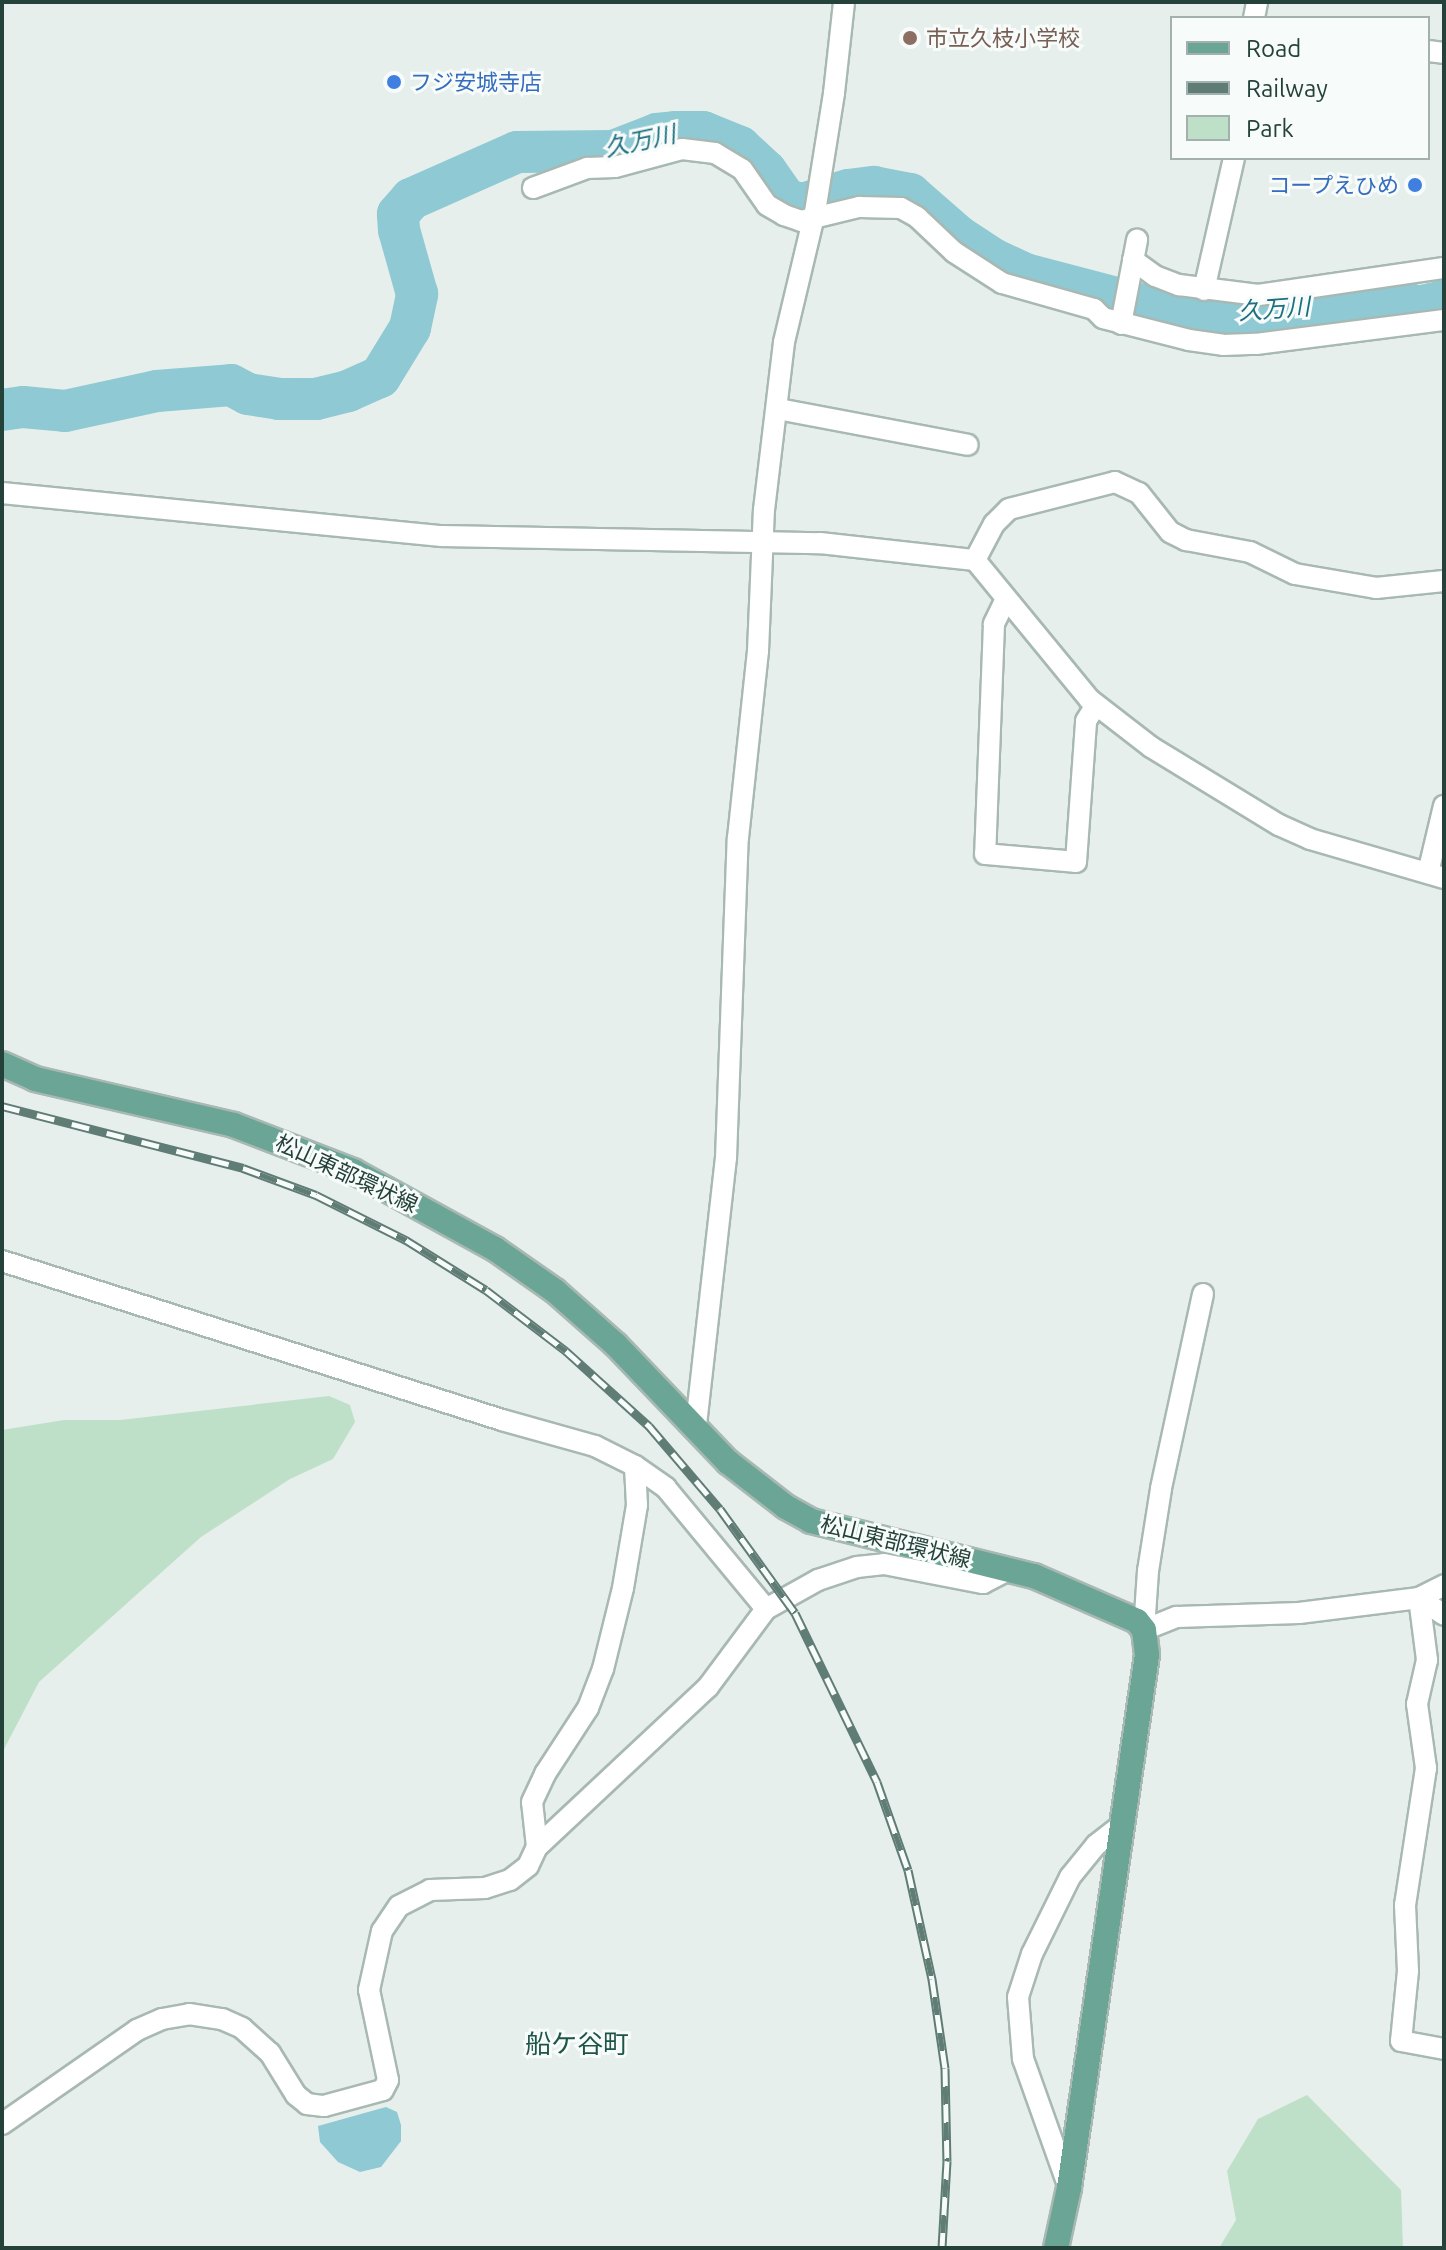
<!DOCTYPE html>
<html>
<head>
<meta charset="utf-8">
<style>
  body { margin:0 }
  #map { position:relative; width:1446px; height:2250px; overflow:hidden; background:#e6efeb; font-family:Ubuntu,"Noto Sans JP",sans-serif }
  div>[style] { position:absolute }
  .green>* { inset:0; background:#bfe0c8 }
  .water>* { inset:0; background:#8ec9d4 }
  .river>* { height:42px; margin:-21px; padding:0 21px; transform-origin:21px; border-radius:21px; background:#8ec9d4 }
  .roads { filter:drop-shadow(2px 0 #a8b8b2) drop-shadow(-2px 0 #a8b8b2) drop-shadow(0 2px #a8b8b2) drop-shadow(0 -2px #a8b8b2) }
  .street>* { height:20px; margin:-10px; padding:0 10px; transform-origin:10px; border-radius:10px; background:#fff }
  .primary>* { height:24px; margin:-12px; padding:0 12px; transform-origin:12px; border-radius:12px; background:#6aa596 }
  .rail>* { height:9px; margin-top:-4.5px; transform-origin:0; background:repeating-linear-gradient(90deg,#f7fbf9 0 18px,#5f7d75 0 36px); box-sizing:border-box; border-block:2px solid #5f7d75 }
  .dots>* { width:22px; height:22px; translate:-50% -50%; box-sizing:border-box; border:4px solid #f7fbf9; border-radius:50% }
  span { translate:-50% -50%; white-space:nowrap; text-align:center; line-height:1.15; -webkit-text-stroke:6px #f7fbf9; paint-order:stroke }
  .education-label { font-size:22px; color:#785e54 }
  .left { translate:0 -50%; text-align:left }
  .shop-label { font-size:22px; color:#366cbe }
  .right { translate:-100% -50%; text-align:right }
  .street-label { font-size:22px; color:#24423a }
  .water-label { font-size:24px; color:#1c6f80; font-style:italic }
  .quarter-label { font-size:26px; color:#1f5548 }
  .frame { position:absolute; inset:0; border:4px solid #24423a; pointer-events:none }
  .legend { position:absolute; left:1170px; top:16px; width:260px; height:144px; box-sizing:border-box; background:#f7fbf9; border:2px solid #a3b1ad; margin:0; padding:10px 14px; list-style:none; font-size:24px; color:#24423a }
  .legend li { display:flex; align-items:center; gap:16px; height:40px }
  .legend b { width:40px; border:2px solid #a3b1ad }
</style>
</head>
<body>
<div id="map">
  <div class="green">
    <div style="clip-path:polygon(329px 1396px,350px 1405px,355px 1422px,333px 1459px,290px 1479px,201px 1537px,39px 1682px,2px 1753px,2px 1430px,64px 1420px,120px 1420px)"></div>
    <div style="clip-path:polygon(1307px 2095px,1401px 2190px,1403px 2248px,1219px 2248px,1236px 2220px,1227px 2171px,1258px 2119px)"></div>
  </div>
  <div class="water">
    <div style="clip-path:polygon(386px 2107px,397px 2112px,401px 2125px,401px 2141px,381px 2167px,360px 2172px,338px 2162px,320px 2142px,318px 2126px)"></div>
  </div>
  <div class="river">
    <div style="left:2px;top:410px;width:21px;rotate:-8deg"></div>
    <div style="left:23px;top:407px;width:42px;rotate:5.4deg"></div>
    <div style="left:65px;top:411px;width:94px;rotate:-12.3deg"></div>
    <div style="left:157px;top:391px;width:74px;rotate:-4.6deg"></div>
    <div style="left:231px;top:385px;width:19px;rotate:28deg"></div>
    <div style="left:248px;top:394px;width:31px;rotate:9deg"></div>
    <div style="left:279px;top:399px;width:37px"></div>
    <div style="left:316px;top:399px;width:33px;rotate:-14deg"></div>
    <div style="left:348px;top:391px;width:35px;rotate:-24deg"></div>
    <div style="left:380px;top:377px;width:57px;rotate:-58.5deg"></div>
    <div style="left:410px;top:328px;width:35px;rotate:-78deg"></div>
    <div style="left:417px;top:294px;width:66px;rotate:-105.7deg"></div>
    <div style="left:399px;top:230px;width:16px;rotate:-94deg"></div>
    <div style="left:398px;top:214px;width:20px;rotate:-49deg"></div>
    <div style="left:411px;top:199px;width:116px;rotate:-23.9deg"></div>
    <div style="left:517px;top:152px;width:96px;rotate:-0.6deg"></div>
    <div style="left:613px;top:151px;width:47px;rotate:-21.1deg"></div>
    <div style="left:657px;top:134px;width:18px;rotate:-6deg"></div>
    <div style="left:675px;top:132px;width:28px"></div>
    <div style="left:703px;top:132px;width:40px;rotate:22deg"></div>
    <div style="left:740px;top:147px;width:35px;rotate:43deg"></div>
    <div style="left:766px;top:171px;width:35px;rotate:55deg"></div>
    <div style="left:786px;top:200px;width:16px;rotate:14deg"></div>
    <div style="left:802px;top:204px;width:48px;rotate:-16.9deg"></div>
    <div style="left:848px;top:190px;width:26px;rotate:-7deg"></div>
    <div style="left:874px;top:187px;width:37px;rotate:11deg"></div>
    <div style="left:910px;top:194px;width:64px;rotate:41.2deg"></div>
    <div style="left:958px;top:236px;width:42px;rotate:33.3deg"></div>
    <div style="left:993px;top:259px;width:35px;rotate:25deg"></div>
    <div style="left:1025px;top:274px;width:142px;rotate:14.7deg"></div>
    <div style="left:1162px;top:310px;width:91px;rotate:1.9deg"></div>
    <div style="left:1253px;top:313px;width:137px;rotate:-7.1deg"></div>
    <div style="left:1389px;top:296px;width:31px;rotate:21deg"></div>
    <div style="left:1418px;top:307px;width:27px;rotate:-13deg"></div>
  </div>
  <div class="roads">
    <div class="street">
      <div style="left:1254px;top:18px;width:16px;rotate:-79deg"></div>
      <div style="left:1428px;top:51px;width:16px;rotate:7deg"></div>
      <div style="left:533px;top:188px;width:58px;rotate:-20.3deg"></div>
      <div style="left:587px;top:168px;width:28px;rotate:-2deg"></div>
      <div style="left:615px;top:167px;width:69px;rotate:-15deg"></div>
      <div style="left:682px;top:149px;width:33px;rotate:7deg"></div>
      <div style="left:715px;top:153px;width:31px;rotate:31deg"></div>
      <div style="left:742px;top:169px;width:44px;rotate:55.2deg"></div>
      <div style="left:767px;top:205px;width:20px;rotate:30deg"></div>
      <div style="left:784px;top:215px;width:18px;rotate:19deg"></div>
      <div style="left:801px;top:221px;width:60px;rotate:-13.6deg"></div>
      <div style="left:859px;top:207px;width:42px;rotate:1.4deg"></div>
      <div style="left:901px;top:208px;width:18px;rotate:29deg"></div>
      <div style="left:917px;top:217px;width:51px;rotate:43.4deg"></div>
      <div style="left:954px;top:252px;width:57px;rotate:32.9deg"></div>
      <div style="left:1002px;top:283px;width:96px;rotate:15.8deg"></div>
      <div style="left:1094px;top:309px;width:13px;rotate:45deg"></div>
      <div style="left:1103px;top:318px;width:89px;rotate:14.3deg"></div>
      <div style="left:1189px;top:340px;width:34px;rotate:8deg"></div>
      <div style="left:1223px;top:345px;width:33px;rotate:-2deg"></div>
      <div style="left:1256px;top:344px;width:190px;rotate:-7.3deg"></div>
      <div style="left:1133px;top:260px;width:27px;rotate:36deg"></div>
      <div style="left:1155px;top:276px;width:26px;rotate:21deg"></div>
      <div style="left:1179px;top:285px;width:80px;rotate:7.2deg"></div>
      <div style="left:1258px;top:295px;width:188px;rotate:-8.3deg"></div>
      <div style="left:1204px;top:290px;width:135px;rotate:-77.2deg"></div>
      <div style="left:1121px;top:324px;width:86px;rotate:-79.2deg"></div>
      <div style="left:778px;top:409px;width:193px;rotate:10.7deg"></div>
      <div style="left:2px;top:493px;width:442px;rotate:5.6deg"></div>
      <div style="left:442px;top:536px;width:378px;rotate:1.1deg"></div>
      <div style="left:820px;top:543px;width:156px;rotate:6.3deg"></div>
      <div style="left:975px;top:560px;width:41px;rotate:-62.2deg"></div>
      <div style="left:994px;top:524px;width:21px;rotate:-45deg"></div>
      <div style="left:1009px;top:509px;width:109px;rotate:-14.3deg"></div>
      <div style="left:1115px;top:482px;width:26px;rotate:25deg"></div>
      <div style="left:1139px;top:493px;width:50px;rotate:51.5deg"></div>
      <div style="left:1170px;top:532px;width:18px;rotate:27deg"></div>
      <div style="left:1186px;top:540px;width:65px;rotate:10.6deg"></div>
      <div style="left:1250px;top:552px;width:50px;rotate:26.1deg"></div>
      <div style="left:1295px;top:574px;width:82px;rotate:9.8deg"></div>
      <div style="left:1376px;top:588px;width:68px;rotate:-5.9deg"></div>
      <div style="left:975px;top:560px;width:180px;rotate:50.6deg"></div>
      <div style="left:1089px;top:699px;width:78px;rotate:37.7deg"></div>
      <div style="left:1151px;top:747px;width:150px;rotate:31.4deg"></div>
      <div style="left:1279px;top:825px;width:34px;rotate:24deg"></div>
      <div style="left:1310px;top:839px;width:140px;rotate:16.2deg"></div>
      <div style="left:1006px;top:599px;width:28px;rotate:116deg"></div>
      <div style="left:994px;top:624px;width:230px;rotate:92.2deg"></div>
      <div style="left:985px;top:854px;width:91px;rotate:5deg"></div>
      <div style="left:1076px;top:862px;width:141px;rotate:-85.9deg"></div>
      <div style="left:1086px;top:721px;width:19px;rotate:-58deg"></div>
      <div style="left:1428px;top:873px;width:69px;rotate:-76.6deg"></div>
      <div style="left:2px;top:1261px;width:525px;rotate:17.64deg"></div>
      <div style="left:502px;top:1420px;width:97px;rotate:15.6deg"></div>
      <div style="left:595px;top:1446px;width:45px;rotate:26.6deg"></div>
      <div style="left:635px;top:1466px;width:38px;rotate:35deg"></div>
      <div style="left:666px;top:1488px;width:157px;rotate:50.4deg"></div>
      <div style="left:766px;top:1609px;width:60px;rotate:-29.1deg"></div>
      <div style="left:818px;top:1580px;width:41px;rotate:-18.4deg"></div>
      <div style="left:857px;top:1567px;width:27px;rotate:-6deg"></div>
      <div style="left:884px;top:1564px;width:101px;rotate:10.9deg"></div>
      <div style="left:983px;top:1583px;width:31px;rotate:-27deg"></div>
      <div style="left:1203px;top:1294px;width:199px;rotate:102.2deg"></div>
      <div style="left:1161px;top:1489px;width:83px;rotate:99deg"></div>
      <div style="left:1148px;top:1571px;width:59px;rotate:93.9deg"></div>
      <div style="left:1144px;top:1630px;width:35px;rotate:-22deg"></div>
      <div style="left:1177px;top:1617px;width:122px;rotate:-1.9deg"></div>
      <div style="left:1299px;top:1613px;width:121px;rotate:-7.1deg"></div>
      <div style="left:1419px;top:1598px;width:28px;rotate:-27deg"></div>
      <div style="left:696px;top:1425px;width:269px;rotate:-83.6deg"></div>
      <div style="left:726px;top:1158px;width:320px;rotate:-87.9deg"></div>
      <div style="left:738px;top:838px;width:188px;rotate:-83.9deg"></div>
      <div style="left:758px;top:651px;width:141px;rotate:-87.6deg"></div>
      <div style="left:764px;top:510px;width:169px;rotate:-83.2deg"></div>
      <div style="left:784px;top:342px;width:134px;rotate:-76.6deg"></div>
      <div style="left:815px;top:212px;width:121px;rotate:-80.9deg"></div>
      <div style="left:834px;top:93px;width:92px;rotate:-83.7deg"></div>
      <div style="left:1419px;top:1598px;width:63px;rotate:82.6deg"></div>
      <div style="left:1427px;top:1660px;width:45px;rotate:102.8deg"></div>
      <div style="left:1417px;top:1704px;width:65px;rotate:82deg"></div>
      <div style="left:1426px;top:1768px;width:139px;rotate:98.7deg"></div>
      <div style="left:1405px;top:1905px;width:66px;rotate:87.4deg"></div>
      <div style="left:1408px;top:1971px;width:70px;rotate:95.7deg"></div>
      <div style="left:1401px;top:2041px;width:44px;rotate:10.5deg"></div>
      <div style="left:1419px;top:1598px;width:30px;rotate:34deg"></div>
      <div style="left:537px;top:1847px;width:234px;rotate:-43.1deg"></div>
      <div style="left:708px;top:1687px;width:97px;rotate:-53.4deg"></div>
      <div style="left:2px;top:2124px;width:165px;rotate:-34.8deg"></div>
      <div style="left:137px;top:2030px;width:27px;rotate:-24deg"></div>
      <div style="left:162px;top:2019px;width:27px;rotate:-10deg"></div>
      <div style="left:189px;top:2014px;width:33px;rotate:9deg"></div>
      <div style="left:222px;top:2019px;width:22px;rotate:24deg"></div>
      <div style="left:242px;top:2028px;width:38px;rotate:42deg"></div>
      <div style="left:270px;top:2053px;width:49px;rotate:58.2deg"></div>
      <div style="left:296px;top:2095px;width:14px;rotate:39deg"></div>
      <div style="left:307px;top:2104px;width:17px;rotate:7deg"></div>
      <div style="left:324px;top:2106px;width:61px;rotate:-15.2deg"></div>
      <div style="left:383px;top:2090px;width:11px;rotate:-63deg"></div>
      <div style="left:388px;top:2080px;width:92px;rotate:-101.9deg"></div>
      <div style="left:369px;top:1990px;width:60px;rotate:-77.6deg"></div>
      <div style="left:382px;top:1931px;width:30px;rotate:-56deg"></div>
      <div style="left:399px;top:1906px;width:35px;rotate:-27deg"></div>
      <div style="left:430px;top:1890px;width:55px;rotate:-2.1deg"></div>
      <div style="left:485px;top:1888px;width:26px;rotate:-18deg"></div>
      <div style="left:510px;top:1880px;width:23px;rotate:-38deg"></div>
      <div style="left:528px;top:1866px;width:21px;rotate:-65deg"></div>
      <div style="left:537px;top:1847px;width:45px;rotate:-96.3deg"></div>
      <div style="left:532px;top:1802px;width:31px;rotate:-65deg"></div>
      <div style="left:545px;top:1774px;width:79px;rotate:-56.9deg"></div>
      <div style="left:588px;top:1708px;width:42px;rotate:-69deg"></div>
      <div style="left:603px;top:1669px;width:83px;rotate:-76.1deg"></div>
      <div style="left:623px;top:1588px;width:84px;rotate:-80.4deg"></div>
      <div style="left:637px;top:1505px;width:39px;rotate:-93deg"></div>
      <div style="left:1069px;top:2188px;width:137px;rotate:-109.6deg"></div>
      <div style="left:1023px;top:2059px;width:62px;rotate:-94.6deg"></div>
      <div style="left:1018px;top:1997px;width:45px;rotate:-72deg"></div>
      <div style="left:1032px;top:1954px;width:86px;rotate:-63.7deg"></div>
      <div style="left:1070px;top:1877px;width:41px;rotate:-50.9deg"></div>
      <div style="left:1096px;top:1845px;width:29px;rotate:-38deg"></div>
    </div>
    <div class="primary">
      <div style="left:2px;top:1064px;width:36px;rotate:24deg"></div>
      <div style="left:35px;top:1079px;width:204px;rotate:13deg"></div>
      <div style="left:234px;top:1125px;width:128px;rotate:21.1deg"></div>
      <div style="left:353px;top:1171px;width:162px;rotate:28.8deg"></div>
      <div style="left:495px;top:1249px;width:73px;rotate:35deg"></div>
      <div style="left:555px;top:1291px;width:81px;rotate:41.5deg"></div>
      <div style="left:616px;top:1345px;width:162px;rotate:46.3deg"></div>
      <div style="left:728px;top:1462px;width:73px;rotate:37.8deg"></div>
      <div style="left:786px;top:1507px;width:29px;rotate:29deg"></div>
      <div style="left:811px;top:1521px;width:230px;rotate:13.9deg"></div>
      <div style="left:1034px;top:1576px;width:112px;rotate:23.6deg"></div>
      <div style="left:1137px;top:1621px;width:11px;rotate:52deg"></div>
      <div style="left:1144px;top:1630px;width:25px;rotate:83deg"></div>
      <div style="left:1147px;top:1655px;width:539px;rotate:98.33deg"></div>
      <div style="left:1069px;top:2188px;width:61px;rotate:102.2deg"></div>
    </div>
  </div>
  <div class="rail">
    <div style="left:2px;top:1106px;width:249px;rotate:14.4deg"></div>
    <div style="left:243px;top:1168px;width:78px;rotate:20.3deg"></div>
    <div style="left:316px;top:1195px;width:101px;rotate:26.6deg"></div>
    <div style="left:406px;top:1240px;width:94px;rotate:32deg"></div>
    <div style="left:486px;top:1290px;width:101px;rotate:37.3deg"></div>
    <div style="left:566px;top:1351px;width:112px;rotate:42.1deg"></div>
    <div style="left:649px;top:1426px;width:109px;rotate:49.5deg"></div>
    <div style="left:720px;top:1509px;width:128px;rotate:54.2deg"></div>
    <div style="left:795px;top:1613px;width:188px;rotate:64.1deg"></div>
    <div style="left:877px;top:1782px;width:93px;rotate:70.6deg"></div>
    <div style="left:908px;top:1870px;width:112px;rotate:77.6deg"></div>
    <div style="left:932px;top:1979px;width:90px;rotate:81.7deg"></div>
    <div style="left:945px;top:2068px;width:93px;rotate:88.8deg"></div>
    <div style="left:947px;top:2161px;width:87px;rotate:93.3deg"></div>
  </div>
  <div class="dots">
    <div style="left:910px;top:38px;background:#8d6e63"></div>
    <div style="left:394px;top:82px;background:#3f7fe0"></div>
    <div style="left:1415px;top:185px;background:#3f7fe0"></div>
  </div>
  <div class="education-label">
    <span class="left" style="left:926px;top:38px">市立久枝小学校</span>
  </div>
  <div class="shop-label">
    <span class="left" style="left:410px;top:82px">フジ安城寺店</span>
    <span class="right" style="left:1399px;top:185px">コープえひめ</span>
  </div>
  <div class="street-label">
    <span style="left:347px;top:1173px;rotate:25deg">松山東部環状線</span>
    <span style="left:896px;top:1541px;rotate:14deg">松山東部環状線</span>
  </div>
  <div class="water-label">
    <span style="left:640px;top:141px;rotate:-12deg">久万川</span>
    <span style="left:1274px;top:309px;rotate:-4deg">久万川</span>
  </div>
  <div class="quarter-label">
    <span style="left:577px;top:2044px">船ケ谷町</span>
  </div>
  <div class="frame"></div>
  <ul class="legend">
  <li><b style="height:10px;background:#6aa596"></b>Road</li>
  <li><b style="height:10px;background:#5f7d75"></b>Railway</li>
  <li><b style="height:22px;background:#bfe0c8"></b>Park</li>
  </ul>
</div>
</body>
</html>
